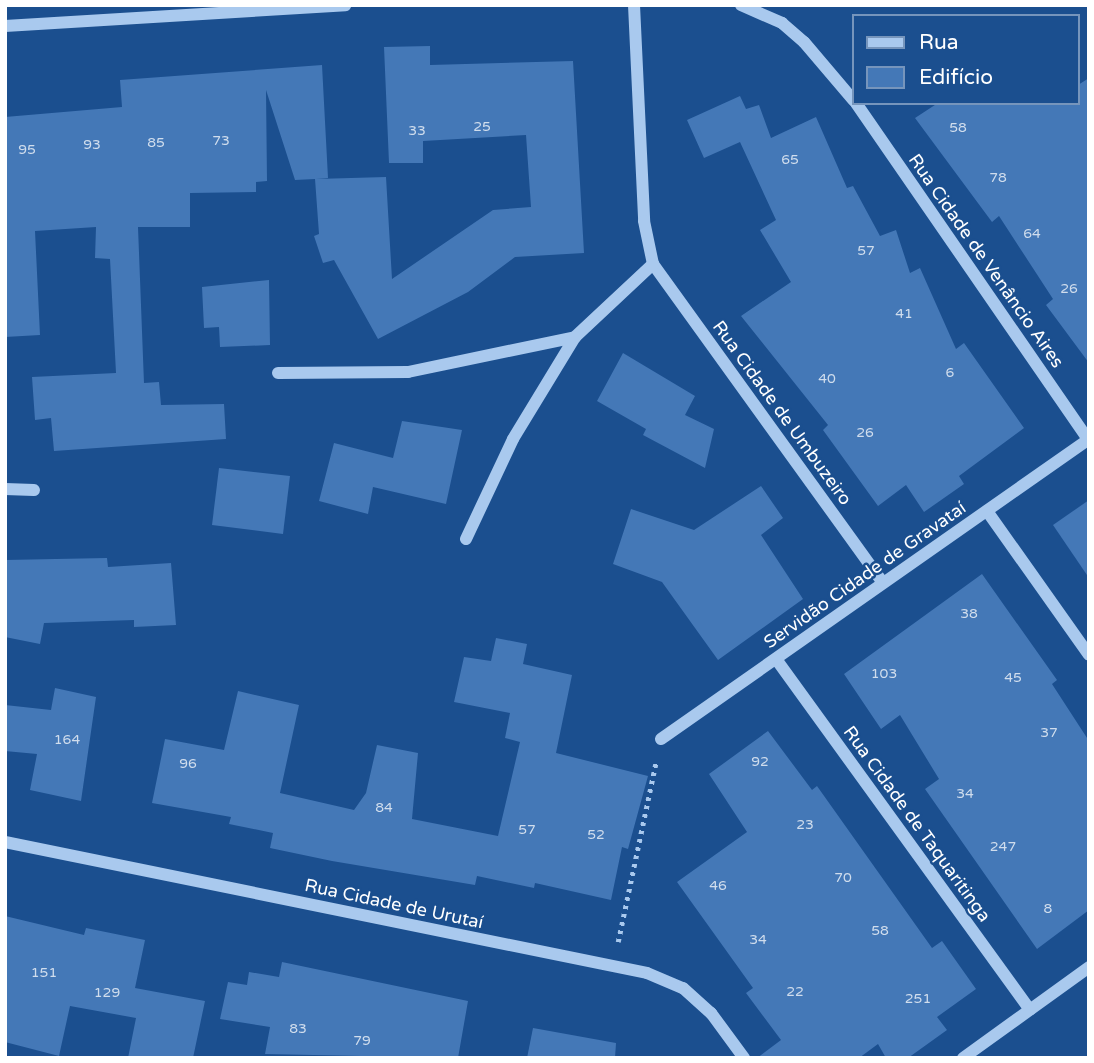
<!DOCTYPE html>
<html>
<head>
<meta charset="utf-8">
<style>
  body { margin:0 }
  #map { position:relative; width:1094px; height:1063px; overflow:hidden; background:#1b4f8f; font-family:"Varela Round",sans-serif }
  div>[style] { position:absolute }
  .building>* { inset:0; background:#4478b7 }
  .path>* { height:4.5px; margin-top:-2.25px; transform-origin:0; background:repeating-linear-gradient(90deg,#a9c9ee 0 3.5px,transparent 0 8.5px) }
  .minor>* { height:12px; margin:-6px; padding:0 6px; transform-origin:6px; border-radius:6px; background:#a9c9ee }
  span { translate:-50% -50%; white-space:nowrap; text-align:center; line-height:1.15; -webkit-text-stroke:5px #1b4f8f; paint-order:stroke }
  .number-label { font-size:14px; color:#d0dded }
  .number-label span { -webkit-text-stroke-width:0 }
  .street-label { font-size:18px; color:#fff }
  .frame { position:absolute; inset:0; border:7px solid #fff; pointer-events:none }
  .legend { position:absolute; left:852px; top:14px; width:228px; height:91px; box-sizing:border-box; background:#1b4f8f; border:2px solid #7695bc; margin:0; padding:9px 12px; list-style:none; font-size:21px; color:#fff }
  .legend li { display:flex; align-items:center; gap:14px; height:35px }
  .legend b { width:35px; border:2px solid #7695bc }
</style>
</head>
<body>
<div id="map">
  <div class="building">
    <div style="clip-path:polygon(430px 46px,430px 65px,573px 61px,584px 253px,515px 257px,468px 292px,378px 339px,334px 260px,323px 263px,314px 236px,319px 234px,315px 179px,295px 180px,266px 90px,267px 181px,256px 182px,256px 192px,190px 193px,190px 227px,138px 227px,144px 383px,159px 382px,161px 405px,224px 404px,226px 439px,54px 451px,51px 418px,35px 420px,32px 377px,116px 373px,110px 259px,95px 258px,96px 227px,35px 231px,40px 335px,5px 337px,5px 117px,122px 107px,120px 80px,322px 65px,328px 178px,316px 179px,386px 177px,392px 279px,493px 210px,531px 207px,526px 135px,423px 141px,423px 163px,389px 163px,384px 47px)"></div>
    <div style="clip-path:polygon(1089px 78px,1089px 363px,1046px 305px,1053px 299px,999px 216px,992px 222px,915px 118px,938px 103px,1078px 103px,1078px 85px)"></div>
    <div style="clip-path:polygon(740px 96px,746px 109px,759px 105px,771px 138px,816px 117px,847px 188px,853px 186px,880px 236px,896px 230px,910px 273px,920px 268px,956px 349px,964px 343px,1024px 428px,959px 476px,964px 484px,924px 512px,906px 485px,878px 506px,823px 430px,828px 425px,741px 316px,791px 282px,760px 230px,776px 220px,740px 142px,704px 158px,687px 120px)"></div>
    <div style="clip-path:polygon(269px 280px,270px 345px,220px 347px,219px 327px,204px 328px,202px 287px)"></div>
    <div style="clip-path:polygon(623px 353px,695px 396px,685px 415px,714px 429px,705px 468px,643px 435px,646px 429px,597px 401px)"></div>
    <div style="clip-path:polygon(402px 421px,462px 430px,446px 504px,373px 487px,368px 514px,319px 501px,334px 443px,393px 458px)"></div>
    <div style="clip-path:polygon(219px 468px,290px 476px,283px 534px,212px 525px)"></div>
    <div style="clip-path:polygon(761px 486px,783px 518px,761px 535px,803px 599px,718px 660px,662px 582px,613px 564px,631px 509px,694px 530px)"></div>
    <div style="clip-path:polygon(1089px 500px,1089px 578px,1053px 525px)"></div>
    <div style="clip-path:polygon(107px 558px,108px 567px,171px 563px,176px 625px,134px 627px,134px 620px,44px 623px,40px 644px,5px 637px,5px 560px)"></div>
    <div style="clip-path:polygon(982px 574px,1057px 680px,1052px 684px,1089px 741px,1089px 910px,1037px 949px,925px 789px,939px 779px,900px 715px,881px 729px,844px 674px)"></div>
    <div style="clip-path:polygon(496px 638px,527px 644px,523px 664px,572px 675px,556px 753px,648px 776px,628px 849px,622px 847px,611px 900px,535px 883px,534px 888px,477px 876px,475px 885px,332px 861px,270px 848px,273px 833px,229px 824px,231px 817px,152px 803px,165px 739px,224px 750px,238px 691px,299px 705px,280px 793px,354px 810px,366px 793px,377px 745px,418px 753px,412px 819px,498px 836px,520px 742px,505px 738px,510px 713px,454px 702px,464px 657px,491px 661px)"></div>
    <div style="clip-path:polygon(55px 688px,96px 697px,81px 801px,30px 790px,37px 754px,5px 751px,5px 705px,51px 710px)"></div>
    <div style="clip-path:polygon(768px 731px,812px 790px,817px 786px,932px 948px,942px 941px,976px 989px,937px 1017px,947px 1030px,908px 1058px,886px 1058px,878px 1044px,859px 1058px,757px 1058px,781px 1040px,746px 993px,753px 988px,677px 882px,747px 832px,709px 774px)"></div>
    <div style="clip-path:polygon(5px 916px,84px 935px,86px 928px,145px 940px,135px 988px,205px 1001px,193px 1058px,128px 1058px,136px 1018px,70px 1006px,59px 1056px,5px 1042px)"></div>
    <div style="clip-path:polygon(282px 962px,468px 1001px,458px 1058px,265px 1054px,270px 1027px,220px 1019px,228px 982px,247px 985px,249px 972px,279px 977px)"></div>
    <div style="clip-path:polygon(533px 1028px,616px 1043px,615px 1058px,527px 1058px)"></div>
  </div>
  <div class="path">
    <div style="left:618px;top:942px;width:184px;rotate:-78.1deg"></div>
  </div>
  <div class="minor">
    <div style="left:634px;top:5px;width:216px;rotate:87.3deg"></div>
    <div style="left:644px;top:221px;width:44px;rotate:78.2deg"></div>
    <div style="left:653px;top:264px;width:393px;rotate:54.2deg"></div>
    <div style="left:741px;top:5px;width:45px;rotate:23.7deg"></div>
    <div style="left:782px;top:23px;width:29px;rotate:41deg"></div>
    <div style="left:804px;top:42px;width:77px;rotate:49.7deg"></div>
    <div style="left:5px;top:26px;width:341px;rotate:-3.5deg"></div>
    <div style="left:856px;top:103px;width:408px;rotate:55.4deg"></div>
    <div style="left:278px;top:373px;width:130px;rotate:-0.4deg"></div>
    <div style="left:408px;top:372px;width:171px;rotate:-11.8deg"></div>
    <div style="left:575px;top:337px;width:107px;rotate:-43.1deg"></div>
    <div style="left:5px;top:489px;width:29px;rotate:2deg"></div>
    <div style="left:987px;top:511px;width:176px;rotate:54.7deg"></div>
    <div style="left:466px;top:539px;width:110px;rotate:-64.8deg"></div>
    <div style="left:513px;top:439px;width:119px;rotate:-58.7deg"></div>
    <div style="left:776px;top:659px;width:433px;rotate:54.1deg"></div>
    <div style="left:661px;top:739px;width:523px;rotate:-35.03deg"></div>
    <div style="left:5px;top:842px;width:655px;rotate:11.53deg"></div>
    <div style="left:647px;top:973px;width:39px;rotate:23deg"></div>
    <div style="left:683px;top:988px;width:38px;rotate:42deg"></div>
    <div style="left:711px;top:1013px;width:56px;rotate:53.7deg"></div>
    <div style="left:963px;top:1058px;width:155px;rotate:-35.8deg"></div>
  </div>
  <div class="number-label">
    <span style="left:482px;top:127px">25</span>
    <span style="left:958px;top:128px">58</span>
    <span style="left:417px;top:131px">33</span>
    <span style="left:221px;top:141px">73</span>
    <span style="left:156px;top:143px">85</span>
    <span style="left:92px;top:145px">93</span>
    <span style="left:27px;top:150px">95</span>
    <span style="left:790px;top:160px">65</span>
    <span style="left:998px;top:178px">78</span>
    <span style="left:1032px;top:234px">64</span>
    <span style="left:866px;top:251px">57</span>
    <span style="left:1069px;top:289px">26</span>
    <span style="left:904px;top:314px">41</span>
    <span style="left:950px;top:373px">6</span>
    <span style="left:827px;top:379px">40</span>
    <span style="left:865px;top:433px">26</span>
    <span style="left:969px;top:614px">38</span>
    <span style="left:884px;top:674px">103</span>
    <span style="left:1013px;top:678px">45</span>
    <span style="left:1049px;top:733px">37</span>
    <span style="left:67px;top:740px">164</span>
    <span style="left:760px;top:762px">92</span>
    <span style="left:188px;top:764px">96</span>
    <span style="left:965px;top:794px">34</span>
    <span style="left:384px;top:808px">84</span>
    <span style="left:805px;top:825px">23</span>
    <span style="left:527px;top:830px">57</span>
    <span style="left:596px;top:835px">52</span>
    <span style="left:1003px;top:847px">247</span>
    <span style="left:843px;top:878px">70</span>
    <span style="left:718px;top:886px">46</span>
    <span style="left:1048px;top:909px">8</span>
    <span style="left:880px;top:931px">58</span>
    <span style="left:758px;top:940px">34</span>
    <span style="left:44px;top:973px">151</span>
    <span style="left:795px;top:992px">22</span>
    <span style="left:107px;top:993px">129</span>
    <span style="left:918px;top:999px">251</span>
    <span style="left:298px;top:1029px">83</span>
    <span style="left:362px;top:1041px">79</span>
  </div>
  <div class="street-label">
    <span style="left:986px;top:261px;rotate:55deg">Rua Cidade de Venâncio Aires</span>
    <span style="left:782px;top:413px;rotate:54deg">Rua Cidade de Umbuzeiro</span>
    <span style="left:865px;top:575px;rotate:-35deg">Servidão Cidade de Gravataí</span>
    <span style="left:917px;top:824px;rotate:54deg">Rua Cidade de Taquaritinga</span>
    <span style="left:394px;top:904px;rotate:12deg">Rua Cidade de Urutaí</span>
  </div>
  <div class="frame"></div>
  <ul class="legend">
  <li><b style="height:9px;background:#a9c9ee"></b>Rua</li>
  <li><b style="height:19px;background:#4478b7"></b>Edifício</li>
  </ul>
</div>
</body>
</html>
